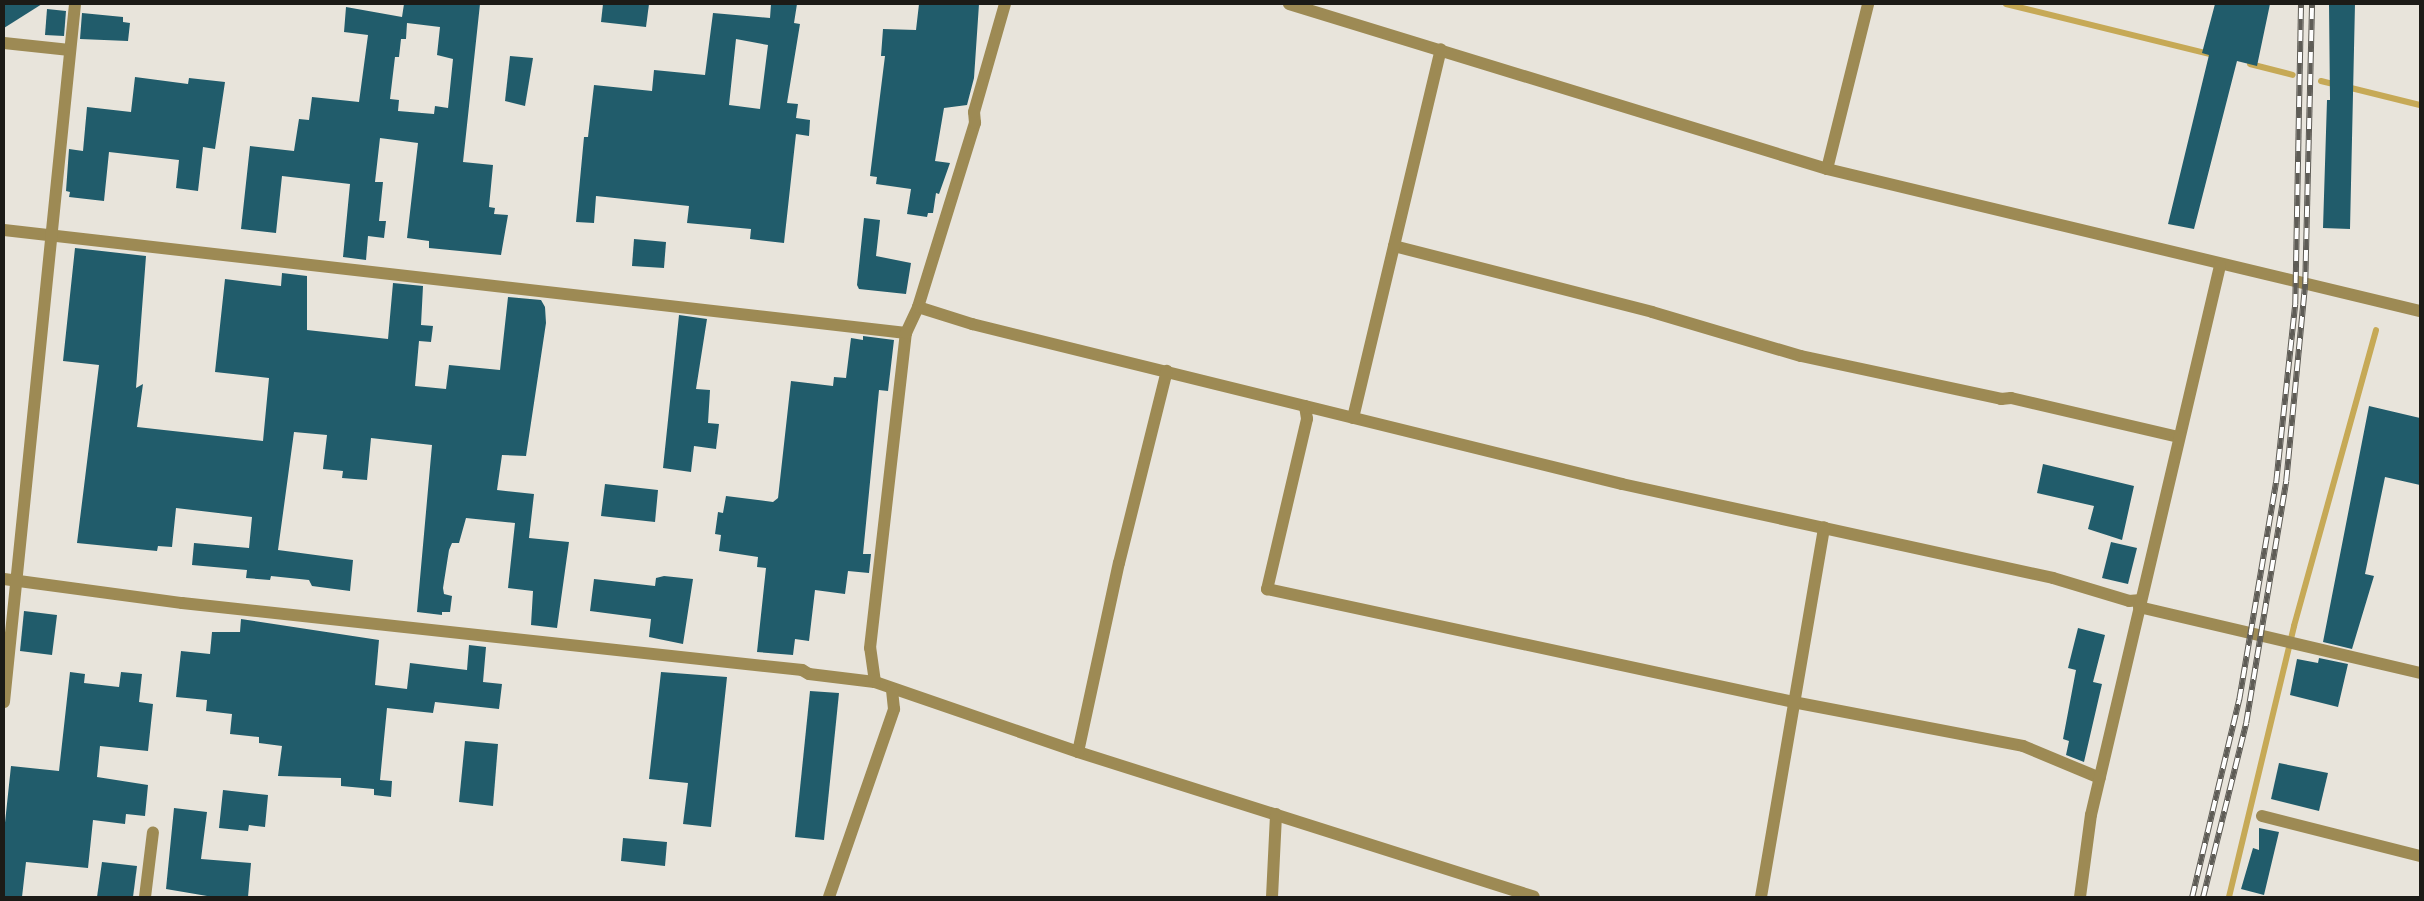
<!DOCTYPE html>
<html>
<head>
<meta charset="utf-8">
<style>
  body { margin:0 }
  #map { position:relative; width:2424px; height:901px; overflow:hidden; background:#e8e4db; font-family:Inter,sans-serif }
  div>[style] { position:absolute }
  .stream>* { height:6px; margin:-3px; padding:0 3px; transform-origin:3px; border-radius:3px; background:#c6a956 }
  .building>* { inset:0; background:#215c6b }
  .minor>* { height:12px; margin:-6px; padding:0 6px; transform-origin:6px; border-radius:6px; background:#9d8a54 }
  .rail>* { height:5.5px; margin-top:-2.75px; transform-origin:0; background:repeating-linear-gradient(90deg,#fff 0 11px,#5e5c56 0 22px); box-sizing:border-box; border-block:1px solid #5e5c56 }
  span { translate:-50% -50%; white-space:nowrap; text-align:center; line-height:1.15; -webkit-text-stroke:5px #fff; paint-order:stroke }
  .frame { position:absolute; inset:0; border:5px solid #1c1b17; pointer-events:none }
</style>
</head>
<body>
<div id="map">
  <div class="stream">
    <div style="left:2006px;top:4px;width:209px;rotate:13.8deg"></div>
    <div style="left:2250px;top:64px;width:44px;rotate:14.3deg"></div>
    <div style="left:2321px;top:81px;width:16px;rotate:14deg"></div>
    <div style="left:2347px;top:87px;width:75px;rotate:13.9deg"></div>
    <div style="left:2229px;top:897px;width:279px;rotate:-76.5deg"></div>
    <div style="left:2294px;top:626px;width:307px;rotate:-74.5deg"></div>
  </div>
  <div class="building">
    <div style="clip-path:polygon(4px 4px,42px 4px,4px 28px)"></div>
    <div style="clip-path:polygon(evenodd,404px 4px,480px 4px,463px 162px,493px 165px,489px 207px,495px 208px,494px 214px,508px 215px,501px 255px,429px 248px,429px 241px,407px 238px,418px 143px,380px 138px,375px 182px,383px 182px,379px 221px,386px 221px,384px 238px,368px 236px,366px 260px,343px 257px,350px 184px,282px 176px,276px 233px,241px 229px,250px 146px,294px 151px,299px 119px,309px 120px,312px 97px,359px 102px,368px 35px,344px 32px,346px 7px,402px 17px,404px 4px,407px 23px,440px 27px,437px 55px,453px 59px,448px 108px,435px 106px,434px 114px,398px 111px,399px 100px,390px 99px,395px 57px,399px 57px,401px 39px,406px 39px,407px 23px)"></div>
    <div style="clip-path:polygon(603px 4px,649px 4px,646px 27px,601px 22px)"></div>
    <div style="clip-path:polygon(evenodd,771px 4px,797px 4px,794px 23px,800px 24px,787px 103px,798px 104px,796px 118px,810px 120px,809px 136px,796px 134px,784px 243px,750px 239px,751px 229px,687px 223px,689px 206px,596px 196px,594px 223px,576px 222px,584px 137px,588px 137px,594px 85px,652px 91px,654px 70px,705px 75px,713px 13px,770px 18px,771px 4px,736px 39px,768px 45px,760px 109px,729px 105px,736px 39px)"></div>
    <div style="clip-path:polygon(919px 4px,979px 4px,974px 78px,967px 105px,944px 108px,935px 161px,950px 163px,939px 194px,936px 193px,933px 213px,928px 213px,927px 217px,907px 214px,911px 189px,876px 184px,877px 177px,870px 176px,885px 56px,881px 56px,883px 29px,916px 30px)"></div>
    <div style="clip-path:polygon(2215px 4px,2270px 4px,2257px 66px,2237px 61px,2194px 229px,2168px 224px,2209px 55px,2202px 53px)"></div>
    <div style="clip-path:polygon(2329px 4px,2355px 4px,2350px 229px,2323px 228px,2327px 100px,2330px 100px)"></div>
    <div style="clip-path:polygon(47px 9px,66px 11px,64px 36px,45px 35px)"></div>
    <div style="clip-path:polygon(82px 13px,123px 17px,123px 22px,130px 23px,128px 41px,80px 39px)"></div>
    <div style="clip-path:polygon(510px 56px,533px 58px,525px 106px,505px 101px)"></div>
    <div style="clip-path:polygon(135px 77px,188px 84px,189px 78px,225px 82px,215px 149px,203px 147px,198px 191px,176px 188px,179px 160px,109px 152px,104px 201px,69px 197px,70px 192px,66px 191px,69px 149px,83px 151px,87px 107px,131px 112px)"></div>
    <div style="clip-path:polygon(864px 218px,880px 220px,876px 256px,911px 263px,906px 294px,859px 289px,857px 285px)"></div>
    <div style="clip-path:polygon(634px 239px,666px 242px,664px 268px,632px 266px)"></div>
    <div style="clip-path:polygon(75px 248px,146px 256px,136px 388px,143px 384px,137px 427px,263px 441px,269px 378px,215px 372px,225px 279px,281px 286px,282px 273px,307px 276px,307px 330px,388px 339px,393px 283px,423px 286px,421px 325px,433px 326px,431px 342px,419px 341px,415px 386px,446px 389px,449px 365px,500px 370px,508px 297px,541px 300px,545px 307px,546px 323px,526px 456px,502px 455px,497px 490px,534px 494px,529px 538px,569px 542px,557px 628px,531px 625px,533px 591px,508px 588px,515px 523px,466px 518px,459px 543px,452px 543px,449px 550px,443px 588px,444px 594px,452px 596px,450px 612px,442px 612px,442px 615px,417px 612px,432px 445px,371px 438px,367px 480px,342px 478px,343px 471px,323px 469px,327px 435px,294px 432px,278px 550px,353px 560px,350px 591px,312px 586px,309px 580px,271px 576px,270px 580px,246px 578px,247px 570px,192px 565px,194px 543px,249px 548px,252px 517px,176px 508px,172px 547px,158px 546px,157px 551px,77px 543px,99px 365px,63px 361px)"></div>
    <div style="clip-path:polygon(679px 315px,707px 319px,696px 389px,710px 390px,708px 423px,719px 424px,716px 449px,694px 446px,691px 472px,663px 468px)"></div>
    <div style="clip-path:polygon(863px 336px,894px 340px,888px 391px,879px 390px,863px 554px,871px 554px,869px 573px,848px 571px,845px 594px,815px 590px,809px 641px,795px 639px,793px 655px,757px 652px,766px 568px,757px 567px,758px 557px,719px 551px,721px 535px,715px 534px,718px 512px,723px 513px,726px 496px,773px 502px,778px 498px,791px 381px,833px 386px,834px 377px,846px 378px,851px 338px,863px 340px)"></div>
    <div style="clip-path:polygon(2369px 406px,2420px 418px,2420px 485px,2385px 477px,2365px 574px,2374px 576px,2352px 649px,2323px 642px)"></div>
    <div style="clip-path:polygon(2043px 464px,2134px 486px,2122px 540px,2088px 529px,2094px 506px,2037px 493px)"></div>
    <div style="clip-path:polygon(605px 484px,658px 490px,655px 522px,601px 516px)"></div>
    <div style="clip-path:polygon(2111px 542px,2137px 548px,2128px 584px,2102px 578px)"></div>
    <div style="clip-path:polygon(664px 576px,693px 579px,683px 644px,649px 637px,651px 619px,590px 611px,594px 579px,655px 586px,656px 578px)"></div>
    <div style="clip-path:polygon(24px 611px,57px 615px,52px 655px,20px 651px)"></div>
    <div style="clip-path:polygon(241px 619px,379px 640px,375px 685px,407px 689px,410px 663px,467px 670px,469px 645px,486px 647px,483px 682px,502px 684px,499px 709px,435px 702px,433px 713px,387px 708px,380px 780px,392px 781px,391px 797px,374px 795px,374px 789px,341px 786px,341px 778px,278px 776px,282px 746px,259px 743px,259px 737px,230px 734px,232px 714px,206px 711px,207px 700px,176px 697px,181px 651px,210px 654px,212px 632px,240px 632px)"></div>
    <div style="clip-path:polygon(2078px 628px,2105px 635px,2093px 682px,2102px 684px,2084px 762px,2066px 755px,2069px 741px,2063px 739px,2076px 670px,2068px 668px)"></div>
    <div style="clip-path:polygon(2319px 658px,2348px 664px,2338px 707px,2290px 695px,2297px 659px,2318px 663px)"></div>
    <div style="clip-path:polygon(70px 672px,85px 674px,84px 683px,119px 687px,121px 672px,142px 674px,139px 702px,153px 704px,148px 751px,100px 746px,97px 777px,148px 785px,145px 816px,126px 814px,125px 824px,93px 820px,88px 868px,26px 862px,22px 897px,4px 897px,4px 832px,11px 766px,59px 771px)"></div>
    <div style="clip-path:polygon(661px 672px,727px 677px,711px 827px,683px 824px,688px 783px,649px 779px)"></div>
    <div style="clip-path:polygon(810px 691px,839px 693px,824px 840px,795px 837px)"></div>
    <div style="clip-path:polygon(465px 741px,498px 744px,493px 806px,459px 802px)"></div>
    <div style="clip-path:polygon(2279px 763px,2328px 773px,2319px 811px,2271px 799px)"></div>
    <div style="clip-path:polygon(223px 790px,268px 795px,265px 827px,249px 825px,248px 831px,219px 828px)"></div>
    <div style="clip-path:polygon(174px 808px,207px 812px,201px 859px,251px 863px,248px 897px,213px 897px,166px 889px)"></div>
    <div style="clip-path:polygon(2259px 828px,2279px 832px,2264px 895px,2241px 889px,2253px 848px,2259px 850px)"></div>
    <div style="clip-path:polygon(623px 838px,667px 842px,665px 866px,621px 861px)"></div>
    <div style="clip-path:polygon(102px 862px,137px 866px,133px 897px,97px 897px)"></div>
  </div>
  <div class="minor">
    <div style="left:1289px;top:4px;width:563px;rotate:17.05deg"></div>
    <div style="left:1827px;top:169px;width:610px;rotate:13.47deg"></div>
    <div style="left:4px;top:43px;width:66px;rotate:6.1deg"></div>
    <div style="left:1827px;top:169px;width:170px;rotate:-76deg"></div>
    <div style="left:4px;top:230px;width:908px;rotate:6.51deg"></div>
    <div style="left:1394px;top:246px;width:266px;rotate:14.3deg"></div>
    <div style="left:1652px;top:312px;width:155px;rotate:16.5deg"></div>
    <div style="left:1801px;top:356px;width:205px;rotate:12.1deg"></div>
    <div style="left:2001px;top:399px;width:10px;rotate:-6deg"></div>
    <div style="left:2011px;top:398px;width:172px;rotate:13.1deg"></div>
    <div style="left:918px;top:307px;width:57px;rotate:17.5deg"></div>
    <div style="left:972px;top:324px;width:669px;rotate:13.83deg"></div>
    <div style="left:1622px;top:484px;width:441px;rotate:12.3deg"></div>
    <div style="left:2053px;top:578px;width:79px;rotate:16.8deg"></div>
    <div style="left:2129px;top:601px;width:12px;rotate:-5deg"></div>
    <div style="left:1305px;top:406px;width:13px;rotate:81deg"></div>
    <div style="left:1307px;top:419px;width:175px;rotate:103.2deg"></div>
    <div style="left:1267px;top:589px;width:538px;rotate:12.12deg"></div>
    <div style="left:1793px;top:702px;width:234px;rotate:10.8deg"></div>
    <div style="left:2023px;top:746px;width:83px;rotate:22.6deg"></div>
    <div style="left:1353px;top:418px;width:379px;rotate:-76.6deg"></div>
    <div style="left:4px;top:579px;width:180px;rotate:7.7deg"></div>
    <div style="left:182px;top:603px;width:624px;rotate:6.17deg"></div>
    <div style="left:802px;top:670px;width:8px;rotate:30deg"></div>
    <div style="left:809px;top:674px;width:66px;rotate:6.9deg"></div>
    <div style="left:875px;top:682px;width:215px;rotate:19deg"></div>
    <div style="left:1078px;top:752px;width:478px;rotate:17.6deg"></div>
    <div style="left:2139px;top:607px;width:289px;rotate:13.2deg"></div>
    <div style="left:875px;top:682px;width:34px;rotate:-98deg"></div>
    <div style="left:870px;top:648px;width:317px;rotate:-83.5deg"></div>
    <div style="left:906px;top:333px;width:29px;rotate:-65deg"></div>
    <div style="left:918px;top:307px;width:193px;rotate:-72.8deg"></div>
    <div style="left:975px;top:123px;width:11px;rotate:-95deg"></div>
    <div style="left:974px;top:112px;width:112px;rotate:-74deg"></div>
    <div style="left:4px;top:702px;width:702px;rotate:-84.19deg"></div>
    <div style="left:1078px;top:752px;width:193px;rotate:-77.8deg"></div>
    <div style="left:1119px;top:563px;width:198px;rotate:-76deg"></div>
    <div style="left:2262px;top:816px;width:163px;rotate:14.2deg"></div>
    <div style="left:145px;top:897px;width:65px;rotate:-83deg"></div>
    <div style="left:829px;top:897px;width:199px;rotate:-70.9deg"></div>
    <div style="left:894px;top:709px;width:19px;rotate:-96deg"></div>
    <div style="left:1272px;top:897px;width:83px;rotate:-87.2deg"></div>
    <div style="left:1761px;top:897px;width:375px;rotate:-80.3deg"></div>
    <div style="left:2080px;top:897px;width:83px;rotate:-82.4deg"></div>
    <div style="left:2091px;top:815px;width:564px;rotate:-76.78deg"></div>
  </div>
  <div class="rail">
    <div style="left:2192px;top:897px;width:203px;rotate:-76.6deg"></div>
    <div style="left:2239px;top:700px;width:221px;rotate:-80.4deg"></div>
    <div style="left:2276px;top:482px;width:178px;rotate:-83.9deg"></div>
    <div style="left:2295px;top:305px;width:301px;rotate:-88.9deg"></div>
    <div style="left:2203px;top:897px;width:179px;rotate:-76.1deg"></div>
    <div style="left:2246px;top:723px;width:245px;rotate:-80.6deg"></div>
    <div style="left:2286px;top:481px;width:199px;rotate:-84.5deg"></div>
    <div style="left:2305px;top:283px;width:279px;rotate:-88.6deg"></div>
  </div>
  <div class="frame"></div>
</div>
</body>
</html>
